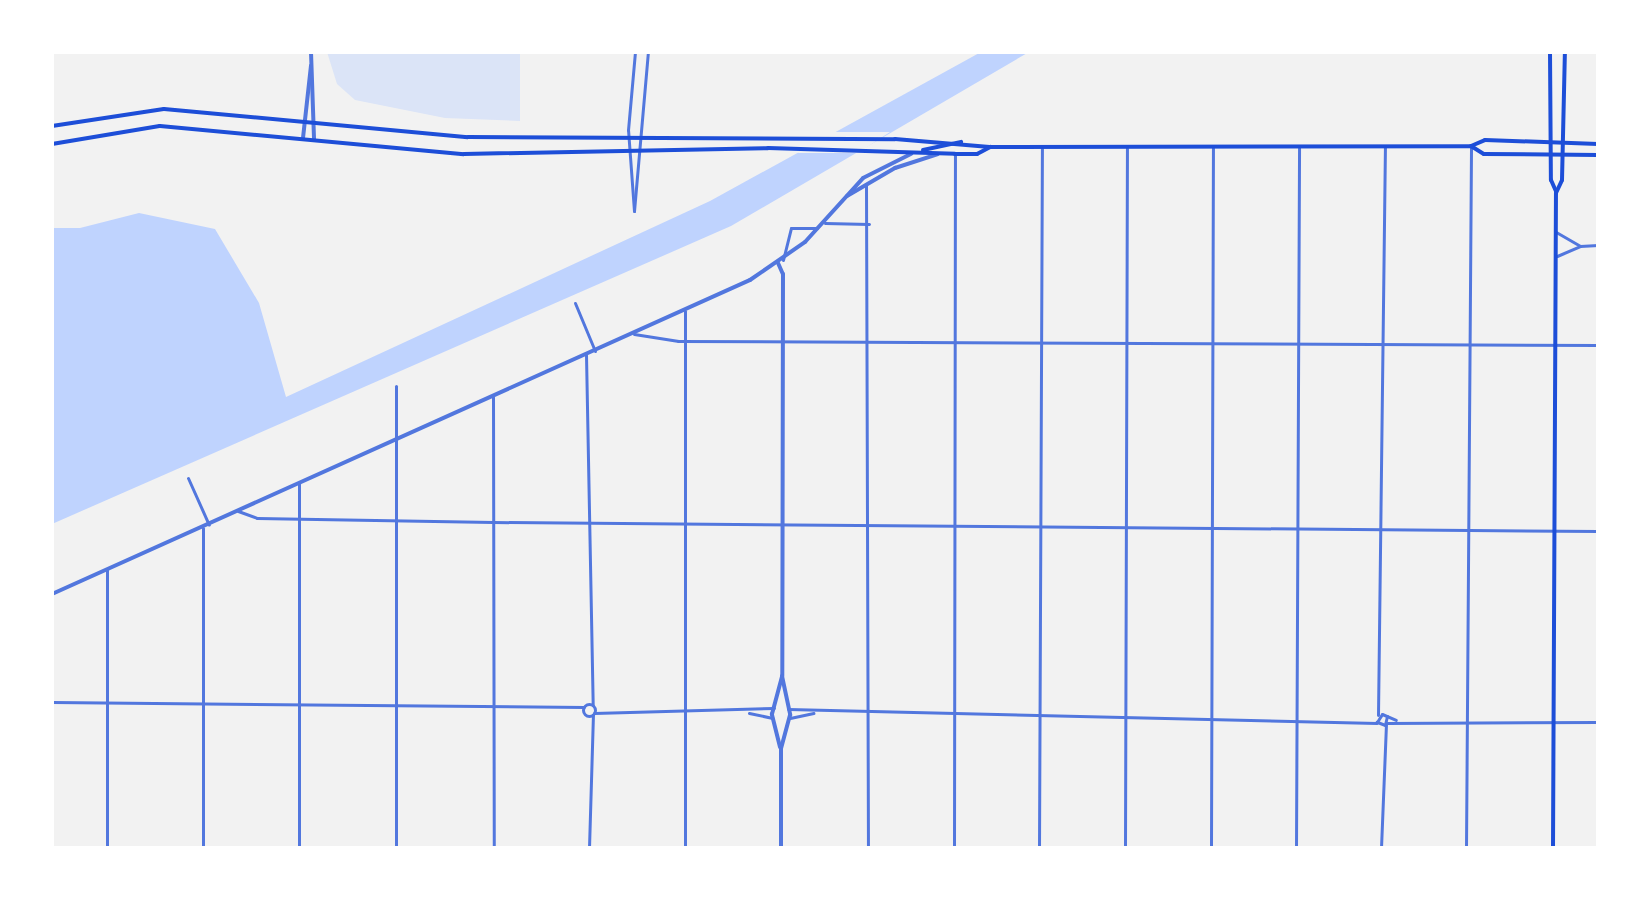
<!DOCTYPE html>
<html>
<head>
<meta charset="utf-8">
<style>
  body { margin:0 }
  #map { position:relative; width:1650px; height:900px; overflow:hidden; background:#f2f2f2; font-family:"Varela Round",sans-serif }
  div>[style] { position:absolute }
  .green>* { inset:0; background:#dbe4f7 }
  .water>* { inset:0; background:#bfd3fe }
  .pier>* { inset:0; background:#f2f2f2 }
  .minor>* { height:3px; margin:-1.5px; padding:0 1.5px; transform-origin:1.5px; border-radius:1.5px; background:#5277de }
  .minor>.ring { margin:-1.5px; padding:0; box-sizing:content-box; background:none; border:3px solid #5277de; border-radius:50% }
  .tertiary>* { height:4px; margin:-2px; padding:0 2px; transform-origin:2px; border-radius:2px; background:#5277de }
  .secondary>* { height:4px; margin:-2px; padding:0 2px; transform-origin:2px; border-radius:2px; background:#1d4ed8 }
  span { translate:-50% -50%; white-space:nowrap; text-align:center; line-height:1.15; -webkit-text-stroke:8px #fff; paint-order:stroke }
  .frame { position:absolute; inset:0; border:54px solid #fff; pointer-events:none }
</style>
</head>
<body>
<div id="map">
  <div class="green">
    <div style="clip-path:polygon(327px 52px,520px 52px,520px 121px,445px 118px,355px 100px,337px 84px)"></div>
  </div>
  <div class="water">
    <div style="clip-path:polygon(981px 52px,1029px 52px,731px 226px,52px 524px,52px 228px,80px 228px,139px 213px,215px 229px,259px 303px,286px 397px,710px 201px)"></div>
  </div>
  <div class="pier">
    <div style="clip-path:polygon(833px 132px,890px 132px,858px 153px,797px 153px)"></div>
  </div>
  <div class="minor">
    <div style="left:866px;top:185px;width:663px;rotate:89.83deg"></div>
    <div style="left:634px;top:211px;width:160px;rotate:-85deg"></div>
    <div style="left:634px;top:211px;width:81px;rotate:-94.2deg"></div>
    <div style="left:628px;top:130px;width:78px;rotate:-84.9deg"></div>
    <div style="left:825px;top:223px;width:44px;rotate:1.3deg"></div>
    <div style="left:1556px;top:232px;width:28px;rotate:30deg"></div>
    <div style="left:1557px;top:256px;width:25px;rotate:-23deg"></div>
    <div style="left:1580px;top:246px;width:18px;rotate:-3deg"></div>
    <div style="left:783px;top:260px;width:33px;rotate:-76deg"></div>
    <div style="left:791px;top:228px;width:26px"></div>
    <div style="left:575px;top:303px;width:52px;rotate:67.4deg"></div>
    <div style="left:685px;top:311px;width:537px;rotate:90deg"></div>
    <div style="left:634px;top:334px;width:45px;rotate:9deg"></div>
    <div style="left:678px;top:341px;width:920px;rotate:0.25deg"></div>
    <div style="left:586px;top:355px;width:350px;rotate:88.9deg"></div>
    <div style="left:396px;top:386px;width:462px;rotate:90deg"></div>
    <div style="left:493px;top:397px;width:451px;rotate:89.9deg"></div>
    <div style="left:188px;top:478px;width:51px;rotate:65.9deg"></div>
    <div style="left:299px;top:484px;width:364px;rotate:90deg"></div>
    <div style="left:238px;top:511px;width:20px;rotate:20deg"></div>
    <div style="left:257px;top:518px;width:236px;rotate:1deg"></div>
    <div style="left:493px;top:522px;width:1105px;rotate:0.47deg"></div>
    <div style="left:203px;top:528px;width:320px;rotate:90deg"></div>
    <div style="left:107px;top:570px;width:278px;rotate:90deg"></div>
    <div style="left:52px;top:702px;width:532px;rotate:0.54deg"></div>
    <div class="ring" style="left:583px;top:704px;width:9px;height:9px"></div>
    <div style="left:788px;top:709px;width:589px;rotate:1.36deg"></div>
    <div style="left:594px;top:713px;width:180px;rotate:-1.6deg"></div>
    <div style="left:749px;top:713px;width:24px;rotate:12deg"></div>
    <div style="left:1378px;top:715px;width:569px;rotate:-89.3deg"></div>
    <div style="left:1387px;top:716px;width:9px;rotate:103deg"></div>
    <div style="left:1385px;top:725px;width:9px;rotate:-159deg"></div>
    <div style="left:1377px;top:722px;width:9px;rotate:-58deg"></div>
    <div style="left:1382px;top:714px;width:15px;rotate:23deg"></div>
    <div style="left:790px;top:718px;width:24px;rotate:-12deg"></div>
    <div style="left:1387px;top:723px;width:211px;rotate:-0.3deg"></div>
    <div style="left:589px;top:848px;width:133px;rotate:-88.3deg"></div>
    <div style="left:954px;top:848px;width:694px;rotate:-89.92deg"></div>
    <div style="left:1039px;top:848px;width:702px;rotate:-89.76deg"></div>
    <div style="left:1125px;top:848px;width:700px;rotate:-89.84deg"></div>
    <div style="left:1211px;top:848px;width:700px;rotate:-89.84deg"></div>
    <div style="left:1296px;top:848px;width:700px;rotate:-89.75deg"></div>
    <div style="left:1381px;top:848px;width:124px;rotate:-87.7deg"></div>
    <div style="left:1466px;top:848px;width:700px;rotate:-89.59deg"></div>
  </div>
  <div class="tertiary">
    <div style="left:311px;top:52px;width:87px;rotate:88deg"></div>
    <div style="left:303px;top:138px;width:73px;rotate:-83.7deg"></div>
    <div style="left:847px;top:196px;width:56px;rotate:-30.3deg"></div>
    <div style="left:895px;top:168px;width:45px;rotate:-18deg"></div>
    <div style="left:778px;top:263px;width:12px;rotate:66deg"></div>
    <div style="left:783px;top:274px;width:402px;rotate:90.1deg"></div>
    <div style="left:782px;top:676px;width:40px;rotate:78deg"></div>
    <div style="left:790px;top:715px;width:35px;rotate:105deg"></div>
    <div style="left:781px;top:749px;width:99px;rotate:90deg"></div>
    <div style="left:52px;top:594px;width:765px;rotate:-24.22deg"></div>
    <div style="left:750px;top:280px;width:67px;rotate:-34.6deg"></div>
    <div style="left:805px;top:242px;width:86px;rotate:-47.8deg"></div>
    <div style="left:863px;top:178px;width:54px;rotate:-26.6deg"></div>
    <div style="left:780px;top:747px;width:34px;rotate:-104deg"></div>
    <div style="left:772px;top:714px;width:39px;rotate:-75deg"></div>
  </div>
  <div class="secondary">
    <div style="left:1550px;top:52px;width:128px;rotate:89.6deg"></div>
    <div style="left:1551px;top:180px;width:12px;rotate:66deg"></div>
    <div style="left:52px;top:126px;width:113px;rotate:-8.6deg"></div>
    <div style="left:164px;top:109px;width:305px;rotate:5.3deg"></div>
    <div style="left:468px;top:137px;width:427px;rotate:0.3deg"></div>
    <div style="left:895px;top:139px;width:95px;rotate:4.8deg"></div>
    <div style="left:990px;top:147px;width:481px;rotate:-0.1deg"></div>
    <div style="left:1471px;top:146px;width:15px;rotate:-23deg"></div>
    <div style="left:1485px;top:140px;width:113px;rotate:2deg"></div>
    <div style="left:52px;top:144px;width:109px;rotate:-9.5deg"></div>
    <div style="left:160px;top:126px;width:305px;rotate:5.3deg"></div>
    <div style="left:464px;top:154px;width:304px;rotate:-1.1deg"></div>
    <div style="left:768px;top:148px;width:187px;rotate:1.8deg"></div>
    <div style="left:955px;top:154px;width:22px"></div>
    <div style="left:977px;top:154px;width:15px;rotate:-28deg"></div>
    <div style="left:1471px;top:146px;width:15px;rotate:32deg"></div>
    <div style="left:1484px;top:154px;width:114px;rotate:0.5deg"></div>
    <div style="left:923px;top:150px;width:39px;rotate:-12deg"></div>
    <div style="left:1553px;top:848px;width:655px;rotate:-89.74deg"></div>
    <div style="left:1556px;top:193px;width:14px;rotate:-65deg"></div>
    <div style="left:1562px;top:180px;width:128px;rotate:-88.7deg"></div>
  </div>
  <div class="frame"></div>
</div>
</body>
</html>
